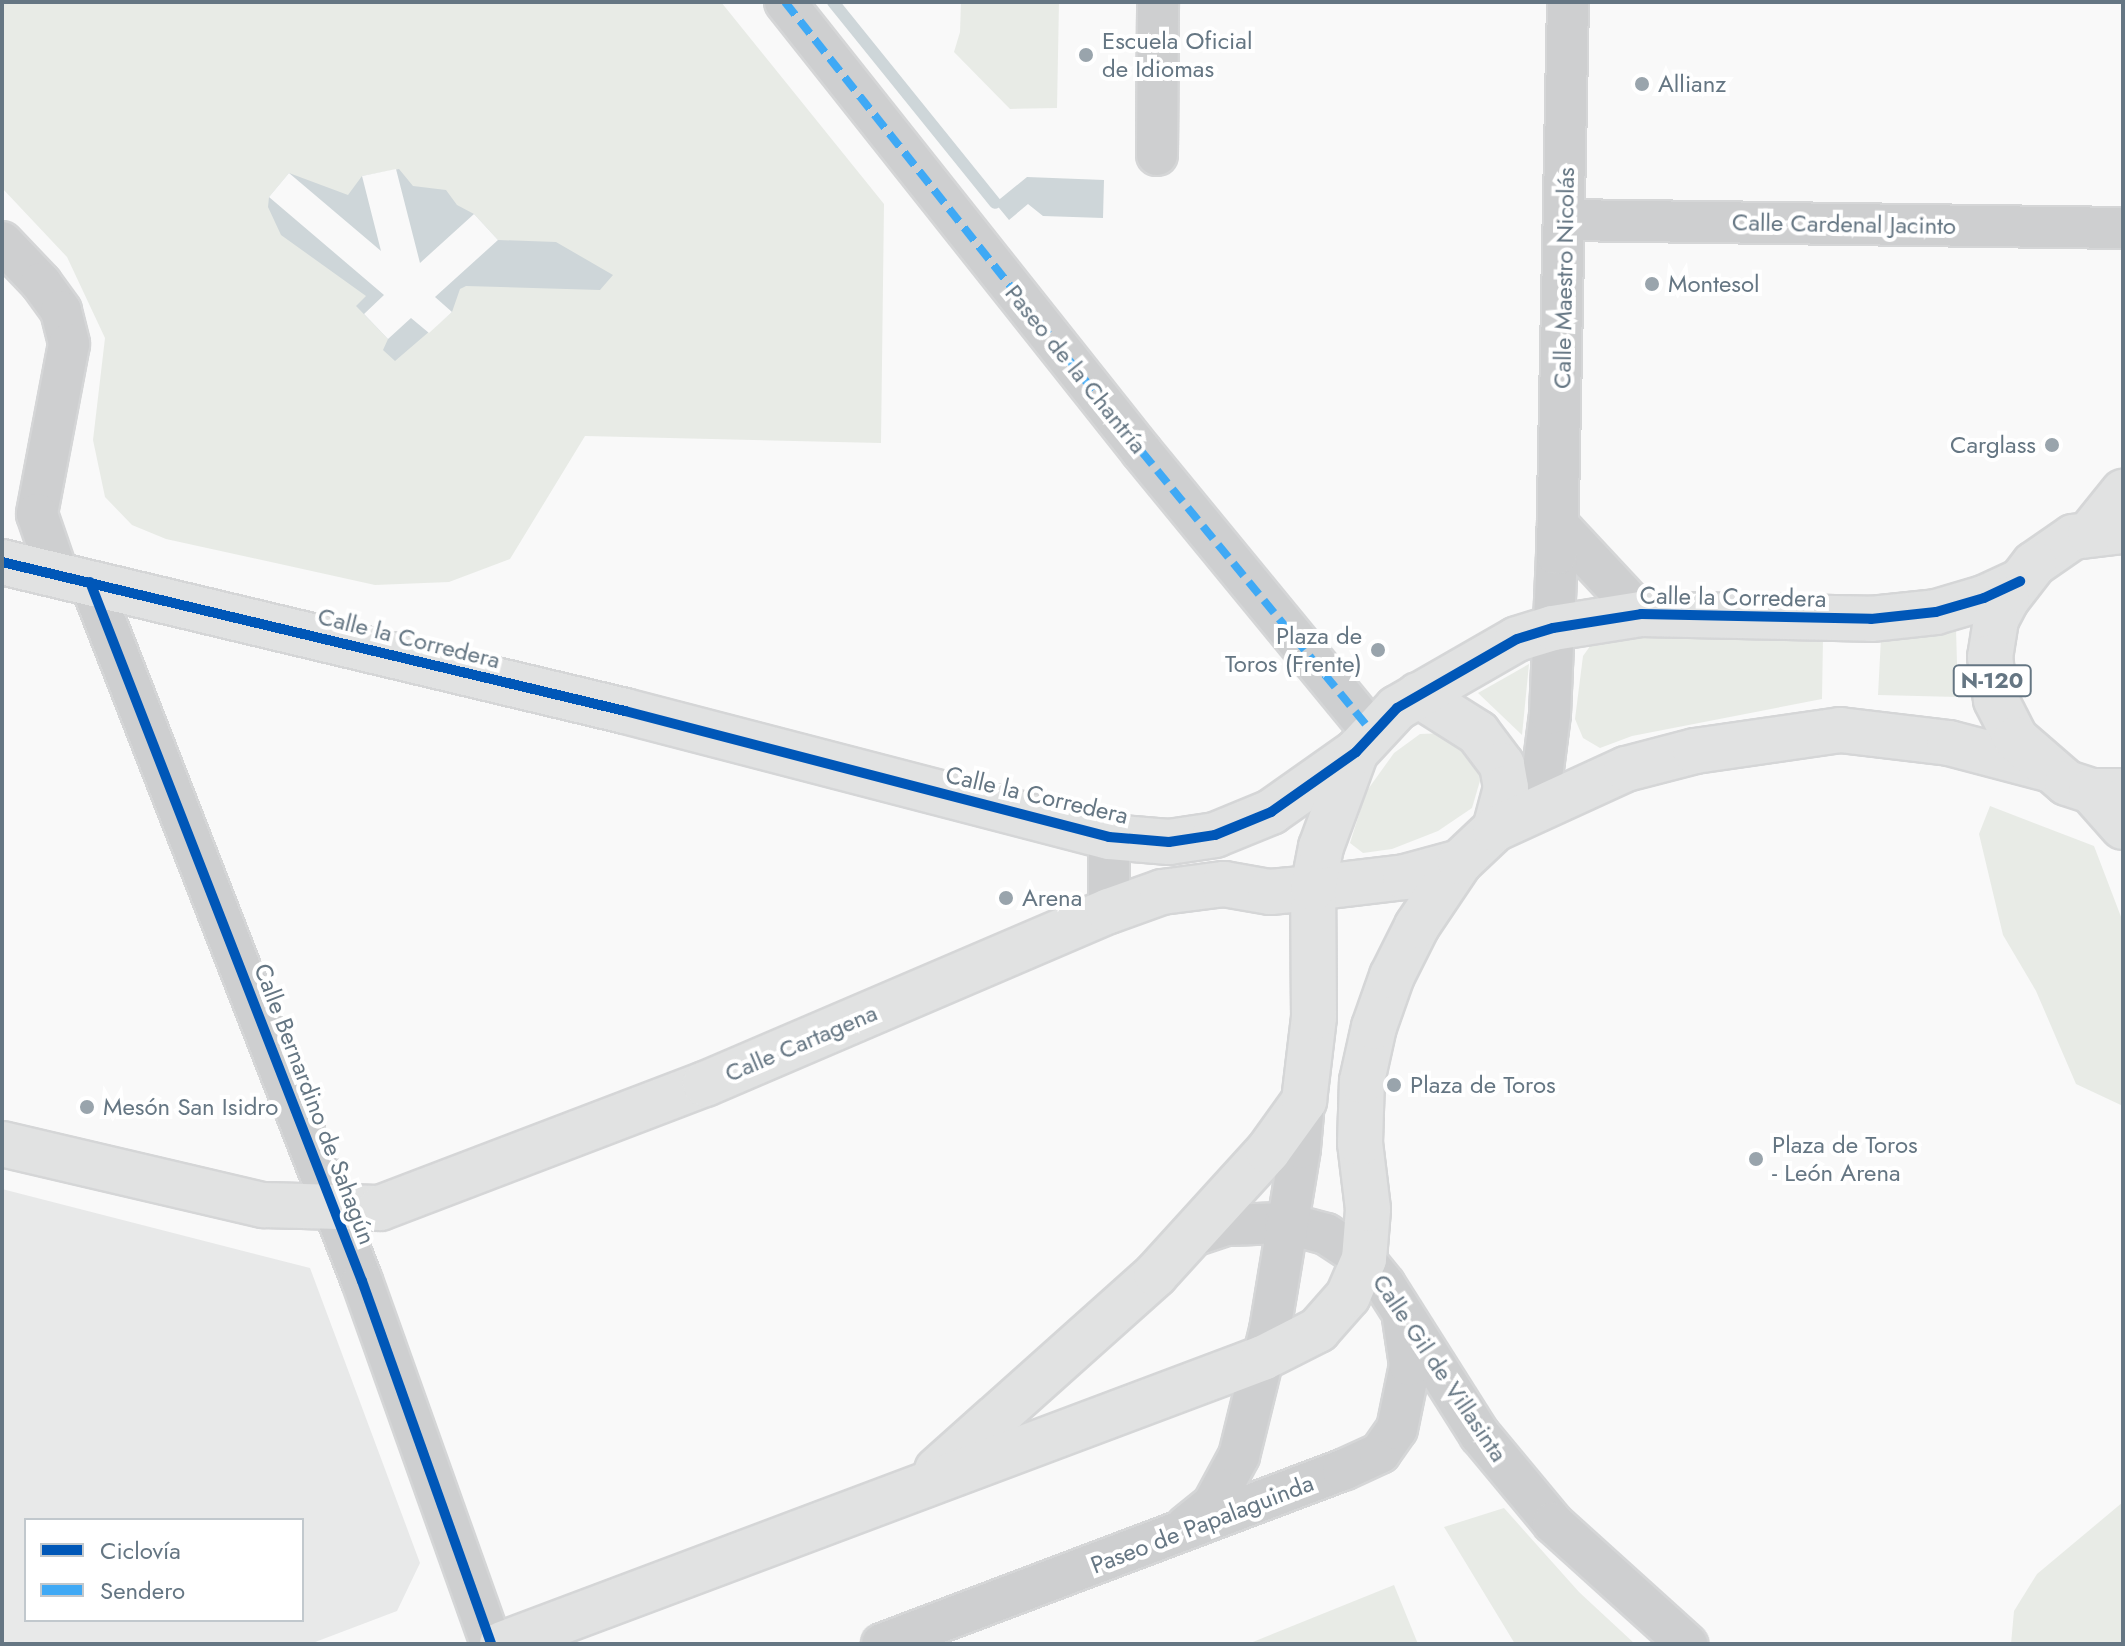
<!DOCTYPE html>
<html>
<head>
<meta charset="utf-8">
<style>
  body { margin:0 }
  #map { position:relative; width:2125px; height:1646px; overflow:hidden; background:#f9f9f9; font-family:Jost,sans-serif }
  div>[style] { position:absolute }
  .built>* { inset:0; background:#e8e9e9 }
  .green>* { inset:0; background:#e8ebe6 }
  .water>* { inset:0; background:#ced6d9 }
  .pier>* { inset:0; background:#f9f9f9 }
  .stream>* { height:12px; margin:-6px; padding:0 6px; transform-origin:6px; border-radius:6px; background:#ced6d9 }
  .roads { filter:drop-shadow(2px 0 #d5d6d7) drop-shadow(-2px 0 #d5d6d7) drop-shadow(0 2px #d5d6d7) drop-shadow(0 -2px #d5d6d7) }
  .street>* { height:40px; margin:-20px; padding:0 20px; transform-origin:20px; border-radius:20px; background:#cecfd0 }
  .secondary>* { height:44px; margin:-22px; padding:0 22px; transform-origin:22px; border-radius:22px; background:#e1e2e2 }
  .primary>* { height:44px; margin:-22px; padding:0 22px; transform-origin:22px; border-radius:22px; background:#e1e2e2 }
  .highway>* { height:44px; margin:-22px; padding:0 22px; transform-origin:22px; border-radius:22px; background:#e1e2e2 }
  .quiet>* { height:8px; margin-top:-4px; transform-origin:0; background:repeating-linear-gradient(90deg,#3fa9f5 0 16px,transparent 0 24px) }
  .cycleway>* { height:10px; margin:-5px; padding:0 5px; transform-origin:5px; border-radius:5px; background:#0057b8 }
  .dots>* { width:22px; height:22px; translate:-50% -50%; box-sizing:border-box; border:4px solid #fff; border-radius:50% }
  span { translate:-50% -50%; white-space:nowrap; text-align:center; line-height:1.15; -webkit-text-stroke:8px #fff; paint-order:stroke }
  .shield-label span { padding:2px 6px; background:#fff; border:2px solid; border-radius:6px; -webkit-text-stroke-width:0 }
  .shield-label { font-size:22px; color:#657683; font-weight:700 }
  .poi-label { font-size:24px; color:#657683 }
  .left { translate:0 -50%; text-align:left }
  .right { translate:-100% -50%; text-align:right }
  .street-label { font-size:24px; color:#657683 }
  .frame { position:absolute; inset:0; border:4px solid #657683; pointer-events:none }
  .legend { position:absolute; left:24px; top:1518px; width:280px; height:104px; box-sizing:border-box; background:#fff; border:2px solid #c1c8cd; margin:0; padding:10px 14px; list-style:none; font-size:24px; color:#657683 }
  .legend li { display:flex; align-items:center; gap:16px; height:40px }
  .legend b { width:40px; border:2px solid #c1c8cd }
</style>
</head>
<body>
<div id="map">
  <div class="built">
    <div style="clip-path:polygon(evenodd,2px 1189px,310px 1268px,420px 1563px,397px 1611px,310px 1644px,2px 1644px,2px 1189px,26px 1520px,302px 1520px,302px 1620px,26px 1620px,26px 1520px)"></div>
  </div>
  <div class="green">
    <div style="clip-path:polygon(2px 2px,721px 2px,884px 204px,881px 443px,585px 436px,510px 559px,449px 582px,375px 585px,166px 539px,132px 525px,105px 497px,93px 440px,105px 338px,67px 257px,2px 188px)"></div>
    <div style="clip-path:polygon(961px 2px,1059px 2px,1057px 108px,1010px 109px,954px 52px,960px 32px)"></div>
    <div style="clip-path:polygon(1956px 629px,1958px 697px,1878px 695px,1881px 638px,1903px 638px)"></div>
    <div style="clip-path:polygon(1622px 633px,1823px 638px,1822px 699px,1632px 736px,1600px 748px,1583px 738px,1575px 719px,1583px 656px,1593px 642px)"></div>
    <div style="clip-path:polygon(1529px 664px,1522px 735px,1478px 693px)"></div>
    <div style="clip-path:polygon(1446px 733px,1471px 745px,1482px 774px,1472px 808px,1438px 831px,1392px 849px,1363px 853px,1350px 843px,1366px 792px,1394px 753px,1420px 734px)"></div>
    <div style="clip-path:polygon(1990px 806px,2094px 846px,2123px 922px,2123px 1106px,2076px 1084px,2036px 991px,2003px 935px,1979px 834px)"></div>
    <div style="clip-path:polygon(2123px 1502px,2123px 1644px,2011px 1644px,2014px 1611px,2037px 1574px)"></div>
    <div style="clip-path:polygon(1504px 1508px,1579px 1592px,1635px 1644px,1515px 1644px,1444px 1527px)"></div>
    <div style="clip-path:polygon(1394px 1585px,1418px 1644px,1248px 1644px)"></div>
  </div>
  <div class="water">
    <div style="clip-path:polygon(399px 169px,413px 186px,446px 190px,457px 205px,474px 214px,498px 240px,556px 242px,613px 275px,600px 290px,466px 286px,460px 289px,452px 312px,395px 361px,383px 350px,388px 339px,356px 306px,366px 296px,281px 235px,268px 207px,269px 197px,289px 173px,348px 195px,362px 176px)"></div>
    <div style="clip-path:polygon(1027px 177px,1104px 180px,1103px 218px,1043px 216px,1028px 204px,1009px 220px,995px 203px)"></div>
  </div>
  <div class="pier">
    <div style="clip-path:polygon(396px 169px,420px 263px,474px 214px,498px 240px,435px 297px,452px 312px,429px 333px,411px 318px,388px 339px,364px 314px,384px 295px,269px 197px,289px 173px,381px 251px,362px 176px)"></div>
  </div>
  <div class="stream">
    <div style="left:833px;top:2px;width:258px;rotate:51.1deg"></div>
  </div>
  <div class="roads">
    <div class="street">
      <div style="left:785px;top:2px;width:574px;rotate:51.57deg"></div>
      <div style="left:1142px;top:452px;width:362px;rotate:50.6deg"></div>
      <div style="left:1157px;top:155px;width:153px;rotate:-89.6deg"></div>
      <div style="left:1565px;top:220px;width:558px;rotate:0.82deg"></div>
      <div style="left:2px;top:242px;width:57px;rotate:46.4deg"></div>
      <div style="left:41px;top:283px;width:34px;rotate:54deg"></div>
      <div style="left:61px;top:311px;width:34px;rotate:76deg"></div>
      <div style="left:69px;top:344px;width:173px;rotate:100.7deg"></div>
      <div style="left:37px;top:514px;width:65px;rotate:71deg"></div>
      <div style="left:1558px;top:525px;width:122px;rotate:47deg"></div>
      <div style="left:90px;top:582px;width:750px;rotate:68.74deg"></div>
      <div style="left:362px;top:1281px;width:385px;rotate:70.4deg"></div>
      <div style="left:1538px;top:808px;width:95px;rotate:-82.7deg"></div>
      <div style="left:1550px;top:714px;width:160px;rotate:-87.5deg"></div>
      <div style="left:1557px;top:554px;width:552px;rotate:-88.86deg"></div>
      <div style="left:1109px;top:837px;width:74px;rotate:90deg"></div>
      <div style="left:1187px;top:1238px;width:41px;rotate:-18.4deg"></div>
      <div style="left:1226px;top:1225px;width:59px;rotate:-1.9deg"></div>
      <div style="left:1285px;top:1223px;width:42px;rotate:15deg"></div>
      <div style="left:1326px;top:1234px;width:45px;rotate:33.3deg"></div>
      <div style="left:1364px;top:1259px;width:33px;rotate:51deg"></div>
      <div style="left:1385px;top:1285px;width:178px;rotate:57.7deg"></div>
      <div style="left:1480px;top:1435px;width:114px;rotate:50.3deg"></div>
      <div style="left:1553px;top:1523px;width:181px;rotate:42.1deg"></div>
      <div style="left:1186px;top:1526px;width:35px;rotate:-39deg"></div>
      <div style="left:1213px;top:1504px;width:55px;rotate:-61.6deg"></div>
      <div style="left:1239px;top:1456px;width:130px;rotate:-76.2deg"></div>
      <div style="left:1270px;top:1330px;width:184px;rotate:-80.6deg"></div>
      <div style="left:1300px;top:1148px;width:47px;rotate:-85.1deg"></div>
      <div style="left:882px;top:1644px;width:493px;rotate:-20.7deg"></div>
      <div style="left:1343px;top:1470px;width:41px;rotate:-24.7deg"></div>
      <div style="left:1380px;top:1453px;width:29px;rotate:-55deg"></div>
      <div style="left:1397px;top:1429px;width:65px;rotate:-78.5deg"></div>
      <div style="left:1410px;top:1365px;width:48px;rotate:-98.5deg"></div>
    </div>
    <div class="secondary">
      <div style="left:2px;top:562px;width:641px;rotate:13.45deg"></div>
      <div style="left:625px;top:711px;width:500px;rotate:14.59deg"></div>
      <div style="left:1109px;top:837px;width:60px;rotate:4.8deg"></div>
      <div style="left:1169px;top:842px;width:47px;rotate:-8.7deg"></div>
      <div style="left:1215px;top:835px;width:61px;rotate:-22.3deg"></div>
      <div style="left:1271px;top:812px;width:104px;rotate:-35.2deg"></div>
      <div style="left:2px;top:1144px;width:268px;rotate:13.2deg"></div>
      <div style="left:263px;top:1205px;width:117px;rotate:1.5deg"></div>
      <div style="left:380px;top:1208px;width:348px;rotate:-20.9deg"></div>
      <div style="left:705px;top:1084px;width:439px;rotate:-23.2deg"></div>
      <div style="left:1109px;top:911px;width:56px;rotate:-19.7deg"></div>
      <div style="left:1162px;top:892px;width:63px;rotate:-7.4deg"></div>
      <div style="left:1224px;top:884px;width:47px;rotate:9.9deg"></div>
      <div style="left:1270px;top:892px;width:43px;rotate:-5.3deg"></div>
      <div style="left:1313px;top:888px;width:93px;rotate:-6.8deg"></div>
      <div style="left:1405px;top:877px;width:57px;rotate:-15.3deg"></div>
    </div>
    <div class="primary">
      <div style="left:1418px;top:695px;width:71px;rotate:32.3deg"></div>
      <div style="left:1478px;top:733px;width:40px;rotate:53deg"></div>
      <div style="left:1502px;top:765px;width:23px;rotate:80deg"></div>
      <div style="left:1506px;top:788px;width:42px;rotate:105deg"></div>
      <div style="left:937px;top:1470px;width:294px;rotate:-41.8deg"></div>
      <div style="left:1156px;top:1274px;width:166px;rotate:-47.7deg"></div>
      <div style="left:1268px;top:1151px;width:62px;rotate:-54.2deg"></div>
      <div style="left:1304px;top:1101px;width:85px;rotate:-83.2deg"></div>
      <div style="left:1314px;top:1017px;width:129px;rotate:-90.4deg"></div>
      <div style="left:1313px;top:888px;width:42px;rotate:-79deg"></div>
      <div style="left:1321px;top:847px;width:101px;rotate:-69.8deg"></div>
      <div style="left:1356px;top:752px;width:60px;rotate:-47deg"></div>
      <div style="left:1397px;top:708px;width:138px;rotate:-29.9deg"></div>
      <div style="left:1517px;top:639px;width:38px;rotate:-17deg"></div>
      <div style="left:1553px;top:628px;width:89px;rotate:-9deg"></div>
      <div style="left:1641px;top:614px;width:230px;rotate:1.2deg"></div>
      <div style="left:1871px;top:619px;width:65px;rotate:-6.1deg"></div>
      <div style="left:1936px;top:612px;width:50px;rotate:-16.3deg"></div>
      <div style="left:1984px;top:598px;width:40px;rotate:-25deg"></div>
      <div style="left:502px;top:1644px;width:813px;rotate:-20.6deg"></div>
      <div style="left:1263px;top:1358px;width:62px;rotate:-27deg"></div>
      <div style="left:1318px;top:1330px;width:45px;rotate:-48.6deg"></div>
      <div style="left:1348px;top:1296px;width:40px;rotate:-66.6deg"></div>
      <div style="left:1364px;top:1259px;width:50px;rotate:-85.4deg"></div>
      <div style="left:1368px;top:1209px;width:66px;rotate:-96.9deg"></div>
      <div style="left:1360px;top:1143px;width:62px;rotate:-88.2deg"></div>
      <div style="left:1362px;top:1081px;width:55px;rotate:-77.5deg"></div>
      <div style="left:1374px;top:1027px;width:54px;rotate:-70.6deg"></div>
      <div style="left:1392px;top:976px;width:56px;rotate:-63.4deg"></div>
      <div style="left:1417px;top:926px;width:77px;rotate:-56.1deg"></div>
      <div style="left:1460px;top:862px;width:48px;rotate:-43.3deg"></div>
      <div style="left:1495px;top:829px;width:144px;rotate:-24.6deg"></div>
      <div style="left:1626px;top:769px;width:71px;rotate:-14.6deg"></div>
      <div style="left:1695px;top:751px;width:147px;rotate:-8.2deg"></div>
      <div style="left:1840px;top:730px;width:110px;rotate:6.8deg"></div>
      <div style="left:1949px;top:743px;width:102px;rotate:14.7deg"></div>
    </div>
    <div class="highway">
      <div style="left:2123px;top:531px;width:50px;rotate:173.2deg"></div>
      <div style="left:2073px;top:537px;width:47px;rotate:145.3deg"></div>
      <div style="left:2034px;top:564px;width:44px;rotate:127.6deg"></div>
      <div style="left:2007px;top:599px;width:24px;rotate:118deg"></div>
      <div style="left:1996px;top:620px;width:37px;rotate:99deg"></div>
      <div style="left:1990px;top:657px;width:43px;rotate:82.1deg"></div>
      <div style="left:1996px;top:700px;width:44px;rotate:62.9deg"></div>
      <div style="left:2016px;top:739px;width:67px;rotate:40.8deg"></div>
      <div style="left:2067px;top:783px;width:25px;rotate:18deg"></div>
      <div style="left:2091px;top:791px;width:32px"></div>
      <div style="left:2090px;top:533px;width:53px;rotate:-51.2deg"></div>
      <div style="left:2091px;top:791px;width:48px;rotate:48.4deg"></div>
    </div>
  </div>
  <div class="quiet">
    <div style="left:785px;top:2px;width:574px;rotate:51.57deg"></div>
    <div style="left:1142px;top:452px;width:362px;rotate:50.6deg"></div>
  </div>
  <div class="cycleway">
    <div style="left:2px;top:562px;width:641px;rotate:13.45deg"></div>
    <div style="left:625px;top:711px;width:500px;rotate:14.59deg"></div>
    <div style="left:1109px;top:837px;width:60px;rotate:4.8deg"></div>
    <div style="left:1169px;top:842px;width:47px;rotate:-8.7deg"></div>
    <div style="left:1215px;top:835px;width:61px;rotate:-22.3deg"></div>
    <div style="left:1271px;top:812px;width:104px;rotate:-35.2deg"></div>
    <div style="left:1356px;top:752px;width:60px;rotate:-47deg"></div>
    <div style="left:1397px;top:708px;width:138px;rotate:-29.9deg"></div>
    <div style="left:1517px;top:639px;width:38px;rotate:-17deg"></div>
    <div style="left:1553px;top:628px;width:89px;rotate:-9deg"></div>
    <div style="left:1641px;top:614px;width:230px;rotate:1.2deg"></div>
    <div style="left:1871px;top:619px;width:65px;rotate:-6.1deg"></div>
    <div style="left:1936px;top:612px;width:50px;rotate:-16.3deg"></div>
    <div style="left:1984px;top:598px;width:40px;rotate:-25deg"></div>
    <div style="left:90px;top:582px;width:750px;rotate:68.74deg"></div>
    <div style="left:362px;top:1281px;width:385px;rotate:70.4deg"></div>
  </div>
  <div class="dots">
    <div style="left:1086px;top:55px;background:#99a4ac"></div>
    <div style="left:1642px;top:84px;background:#99a4ac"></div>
    <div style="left:1652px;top:284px;background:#99a4ac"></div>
    <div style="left:2052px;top:445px;background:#99a4ac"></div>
    <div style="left:1378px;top:650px;background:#99a4ac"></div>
    <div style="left:1006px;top:898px;background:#99a4ac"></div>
    <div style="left:1394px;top:1085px;background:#99a4ac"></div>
    <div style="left:87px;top:1107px;background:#99a4ac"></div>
    <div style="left:1756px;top:1159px;background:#99a4ac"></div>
  </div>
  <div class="shield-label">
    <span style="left:1992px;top:681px">N-120</span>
  </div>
  <div class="poi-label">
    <span class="left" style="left:1102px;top:55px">Escuela Oficial<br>de Idiomas</span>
    <span class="left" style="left:1658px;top:84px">Allianz</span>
    <span class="left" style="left:1668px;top:284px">Montesol</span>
    <span class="right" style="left:2036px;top:445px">Carglass</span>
    <span class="right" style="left:1362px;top:650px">Plaza de<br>Toros (Frente)</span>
    <span class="left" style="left:1022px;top:898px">Arena</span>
    <span class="left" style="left:1410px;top:1085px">Plaza de Toros</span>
    <span class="left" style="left:103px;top:1107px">Mesón San Isidro</span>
    <span class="left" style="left:1772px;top:1159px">Plaza de Toros<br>- León Arena</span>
  </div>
  <div class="street-label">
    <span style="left:1844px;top:224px;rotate:1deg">Calle Cardenal Jacinto</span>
    <span style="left:1564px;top:278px;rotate:-89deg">Calle Maestro Nicolás</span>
    <span style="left:1076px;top:369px;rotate:51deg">Paseo de la Chantría</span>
    <span style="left:1733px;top:597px;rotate:1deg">Calle la Corredera</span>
    <span style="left:409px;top:638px;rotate:14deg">Calle la Corredera</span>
    <span style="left:1037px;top:795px;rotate:13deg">Calle la Corredera</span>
    <span style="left:801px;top:1043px;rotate:-23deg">Calle Cartagena</span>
    <span style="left:315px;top:1104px;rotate:69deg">Calle Bernardino de Sahagún</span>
    <span style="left:1440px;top:1368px;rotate:56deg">Calle Gil de Villasinta</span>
    <span style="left:1202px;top:1524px;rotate:-21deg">Paseo de Papalaguinda</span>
  </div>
  <div class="frame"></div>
  <ul class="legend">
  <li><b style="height:10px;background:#0057b8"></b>Ciclovía</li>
  <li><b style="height:10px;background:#3fa9f5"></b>Sendero</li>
  </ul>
</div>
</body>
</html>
